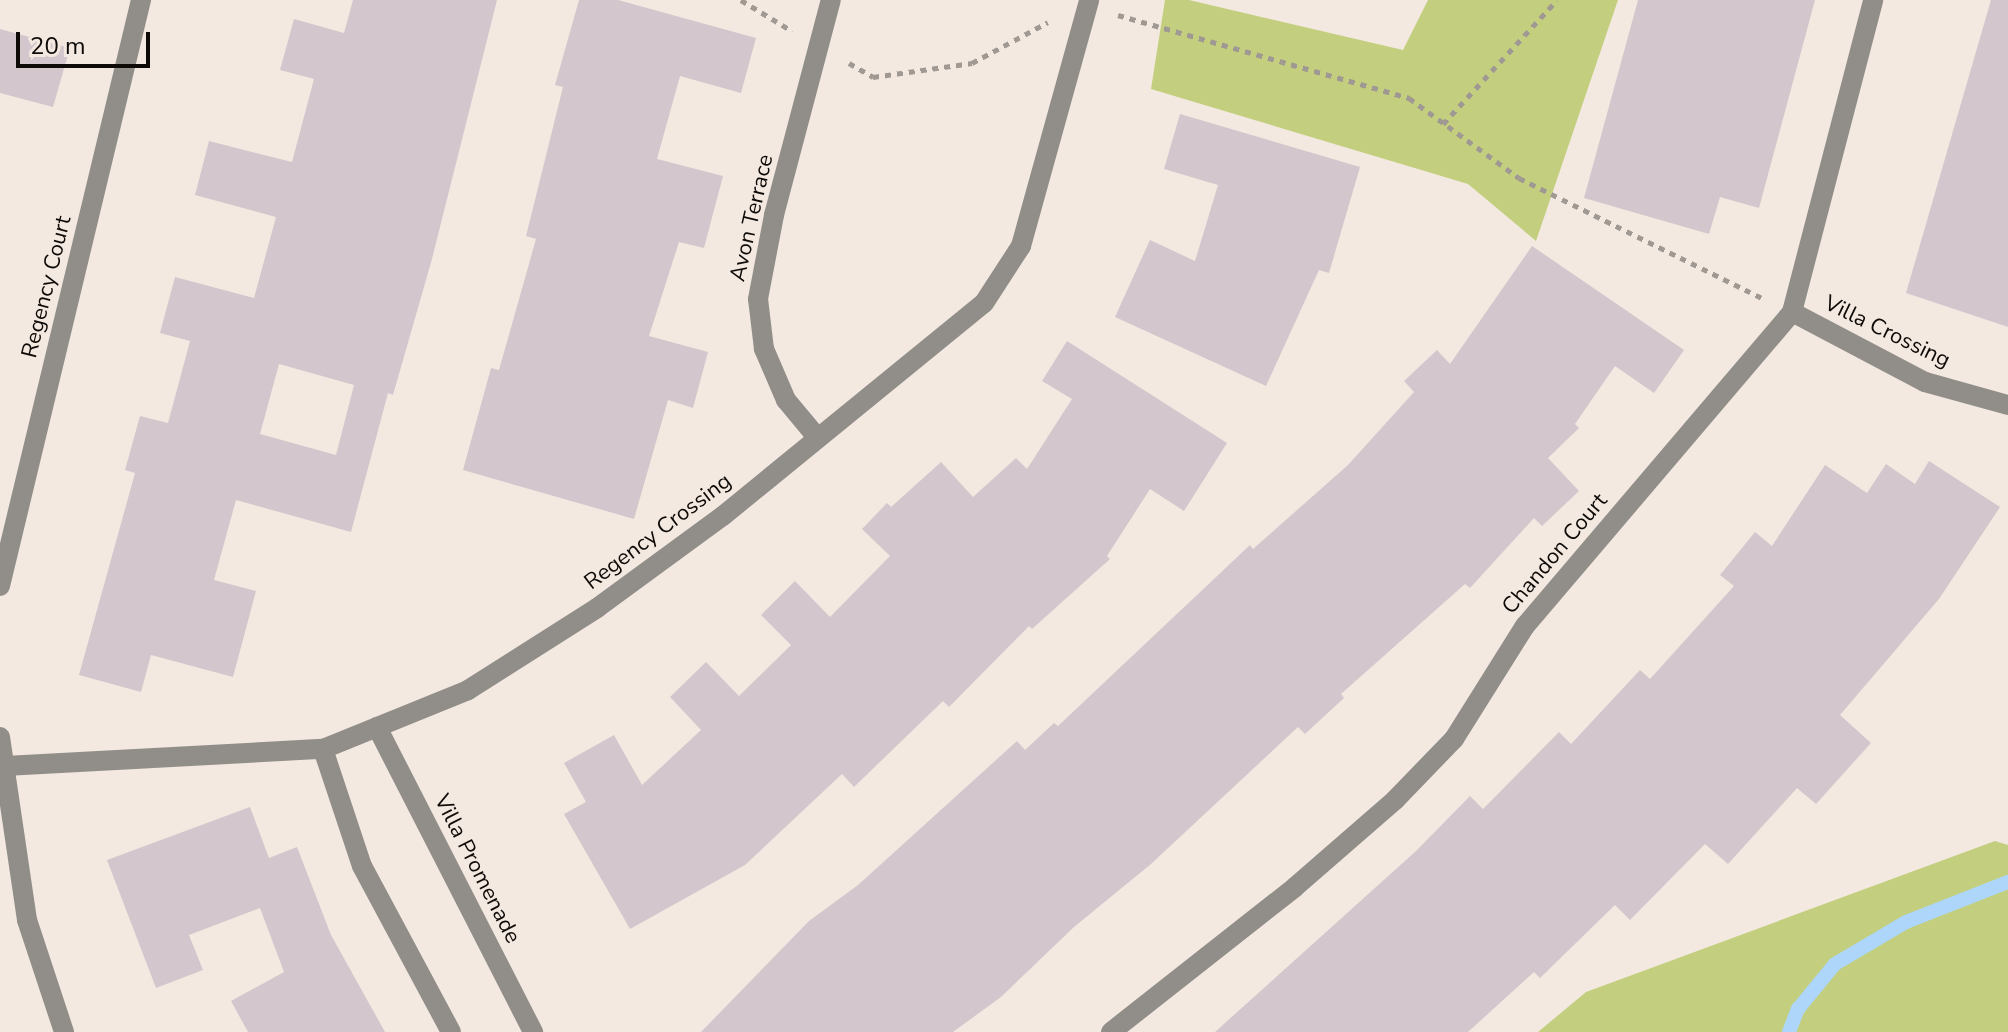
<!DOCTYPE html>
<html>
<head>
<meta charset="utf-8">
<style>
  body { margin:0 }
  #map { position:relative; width:2008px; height:1032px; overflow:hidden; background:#f3e9e0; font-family:"Nunito Sans",sans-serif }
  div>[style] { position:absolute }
  .green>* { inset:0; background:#c3cf7e }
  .stream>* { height:14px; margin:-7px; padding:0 7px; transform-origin:7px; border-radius:7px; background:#add6fa }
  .building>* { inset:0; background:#d3c7cd }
  .path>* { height:5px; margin-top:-2.5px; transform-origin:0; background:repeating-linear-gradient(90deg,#a09892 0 6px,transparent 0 12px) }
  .minor>* { height:20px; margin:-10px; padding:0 10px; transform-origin:10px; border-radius:10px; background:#918e8a }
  span { translate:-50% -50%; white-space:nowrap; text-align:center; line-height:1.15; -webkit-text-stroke:6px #f3e9e0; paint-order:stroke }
  .street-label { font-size:22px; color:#0e0a08 }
  .scale { position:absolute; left:16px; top:32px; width:134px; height:36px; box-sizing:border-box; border:4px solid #0e0a08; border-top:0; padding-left:10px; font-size:24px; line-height:28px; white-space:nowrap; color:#0e0a08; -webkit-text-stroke:6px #f3e9e0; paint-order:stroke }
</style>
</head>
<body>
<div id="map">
  <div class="green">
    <div style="clip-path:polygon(1165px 0,1189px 0,1403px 50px,1428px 0,1618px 0,1536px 241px,1468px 184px,1151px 89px)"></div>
    <div style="clip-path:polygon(1995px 841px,2008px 845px,2008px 1032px,1538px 1032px,1586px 992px)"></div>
  </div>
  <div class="stream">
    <div style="left:1789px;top:1032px;width:25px;rotate:-69deg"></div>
    <div style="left:1798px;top:1009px;width:58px;rotate:-50.6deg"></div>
    <div style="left:1835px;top:964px;width:82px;rotate:-30.6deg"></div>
    <div style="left:1906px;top:922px;width:110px;rotate:-21.4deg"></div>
  </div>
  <div class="building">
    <div style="clip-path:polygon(evenodd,353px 0,497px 0,432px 259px,393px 395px,388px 393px,351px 532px,236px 500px,214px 580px,256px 591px,233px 677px,151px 655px,141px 692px,79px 675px,135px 473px,125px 470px,140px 416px,168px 423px,190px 341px,160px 333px,175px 277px,254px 298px,276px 217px,195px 195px,209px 141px,292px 162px,314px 79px,280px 70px,294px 19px,344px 33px,353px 0,279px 364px,354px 385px,336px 455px,260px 434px,279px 364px)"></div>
    <div style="clip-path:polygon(579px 0,618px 0,756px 38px,741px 93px,680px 76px,657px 159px,723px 176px,704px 248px,679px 242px,649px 336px,708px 352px,693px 408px,668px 400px,634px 519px,463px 470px,491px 368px,499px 370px,536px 239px,526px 236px,563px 87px,555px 85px)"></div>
    <div style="clip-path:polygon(1638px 0,1815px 0,1759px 208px,1720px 197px,1709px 234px,1584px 198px)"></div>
    <div style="clip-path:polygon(1991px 0,2008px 0,2008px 327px,1906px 293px)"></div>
    <div style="clip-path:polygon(0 29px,70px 48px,53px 107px,0 93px)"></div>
    <div style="clip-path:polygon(1180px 114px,1360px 167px,1329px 273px,1319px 270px,1266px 386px,1115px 317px,1150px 240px,1195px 261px,1218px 185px,1164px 169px)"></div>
    <div style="clip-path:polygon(1532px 246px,1684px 350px,1654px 393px,1615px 366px,1575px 424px,1579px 428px,1548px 458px,1579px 491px,1542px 526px,1534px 518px,1470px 588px,1465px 584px,1341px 694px,1344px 698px,1305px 734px,1298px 727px,1151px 864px,1074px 927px,1001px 997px,953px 1032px,701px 1032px,809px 921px,858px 885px,1017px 741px,1025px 750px,1054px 723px,1058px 726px,1250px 545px,1253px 549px,1348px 465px,1414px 392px,1404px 381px,1437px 350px,1450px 364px)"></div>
    <div style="clip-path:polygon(1067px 341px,1227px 443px,1184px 511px,1150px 489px,1107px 556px,1110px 559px,1032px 629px,1029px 626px,949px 707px,943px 701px,854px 787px,842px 774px,745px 865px,630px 929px,564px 814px,586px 802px,564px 763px,614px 735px,642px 785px,701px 730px,670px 697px,706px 662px,739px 696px,791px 645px,761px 615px,795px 581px,830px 617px,890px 556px,862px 529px,887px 503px,891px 507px,941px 462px,973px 497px,1016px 458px,1027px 469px,1072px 399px,1042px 381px)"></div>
    <div style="clip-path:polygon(1929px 461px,2000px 507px,1939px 599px,1840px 715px,1871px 743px,1816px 804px,1797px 788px,1728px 864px,1705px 844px,1630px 920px,1615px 905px,1540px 978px,1534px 972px,1468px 1032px,1215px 1032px,1416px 851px,1470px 796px,1483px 809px,1559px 732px,1571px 744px,1640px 670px,1650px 679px,1734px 586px,1720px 575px,1755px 532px,1772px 546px,1825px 465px,1867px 493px,1886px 464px,1915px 484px)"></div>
    <div style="clip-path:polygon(250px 807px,269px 858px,297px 847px,331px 935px,385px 1032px,248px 1032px,231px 1001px,284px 972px,260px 908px,189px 935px,203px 970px,156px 988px,107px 860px)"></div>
  </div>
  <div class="path">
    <div style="left:741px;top:0;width:60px;rotate:31.3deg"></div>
    <div style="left:1118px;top:15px;width:303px;rotate:15.9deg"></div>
    <div style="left:1409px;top:98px;width:136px;rotate:36deg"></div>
    <div style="left:1519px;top:178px;width:271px;rotate:26.3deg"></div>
    <div style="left:849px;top:63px;width:28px;rotate:30deg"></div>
    <div style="left:873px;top:77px;width:100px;rotate:-8deg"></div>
    <div style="left:972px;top:63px;width:86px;rotate:-28.3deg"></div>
    <div style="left:1443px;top:124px;width:168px;rotate:-47.4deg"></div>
  </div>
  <div class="minor">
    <div style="left:1792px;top:312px;width:150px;rotate:27.8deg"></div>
    <div style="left:1925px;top:382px;width:86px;rotate:15.5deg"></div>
    <div style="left:816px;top:436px;width:47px;rotate:-129.8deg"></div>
    <div style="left:786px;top:400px;width:56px;rotate:-113.3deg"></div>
    <div style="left:764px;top:349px;width:50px;rotate:-96.8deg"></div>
    <div style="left:758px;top:299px;width:86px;rotate:-79.2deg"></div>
    <div style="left:774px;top:215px;width:222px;rotate:-75.2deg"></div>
    <div style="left:0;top:586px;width:603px;rotate:-76.47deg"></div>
    <div style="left:377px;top:727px;width:343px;rotate:62.9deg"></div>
    <div style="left:0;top:737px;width:185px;rotate:81.6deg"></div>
    <div style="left:27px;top:920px;width:118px;rotate:71.7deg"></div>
    <div style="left:323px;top:749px;width:123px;rotate:71.6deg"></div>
    <div style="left:362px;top:866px;width:188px;rotate:61.8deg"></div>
    <div style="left:5px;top:766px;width:318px;rotate:-3.1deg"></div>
    <div style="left:323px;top:749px;width:157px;rotate:-22.1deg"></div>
    <div style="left:468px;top:690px;width:153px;rotate:-32.4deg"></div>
    <div style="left:597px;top:608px;width:157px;rotate:-36.2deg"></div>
    <div style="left:724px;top:515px;width:335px;rotate:-39.2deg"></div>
    <div style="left:984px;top:303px;width:68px;rotate:-57deg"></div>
    <div style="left:1021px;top:246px;width:255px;rotate:-74.5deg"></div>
    <div style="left:1111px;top:1032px;width:234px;rotate:-38.2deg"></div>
    <div style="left:1295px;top:887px;width:133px;rotate:-41deg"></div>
    <div style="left:1395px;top:800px;width:85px;rotate:-46deg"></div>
    <div style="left:1454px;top:739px;width:133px;rotate:-57.9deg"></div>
    <div style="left:1525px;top:626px;width:412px;rotate:-49.6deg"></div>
    <div style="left:1792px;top:312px;width:322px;rotate:-75.4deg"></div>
  </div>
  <div class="street-label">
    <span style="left:752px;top:218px;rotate:-77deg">Avon Terrace</span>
    <span style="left:47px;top:287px;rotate:-76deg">Regency Court</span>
    <span style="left:1887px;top:332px;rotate:26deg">Villa Crossing</span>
    <span style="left:658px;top:532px;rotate:-37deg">Regency Crossing</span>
    <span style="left:1555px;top:554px;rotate:-50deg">Chandon Court</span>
    <span style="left:477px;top:869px;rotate:63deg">Villa Promenade</span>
  </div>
  <div class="scale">20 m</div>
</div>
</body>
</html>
